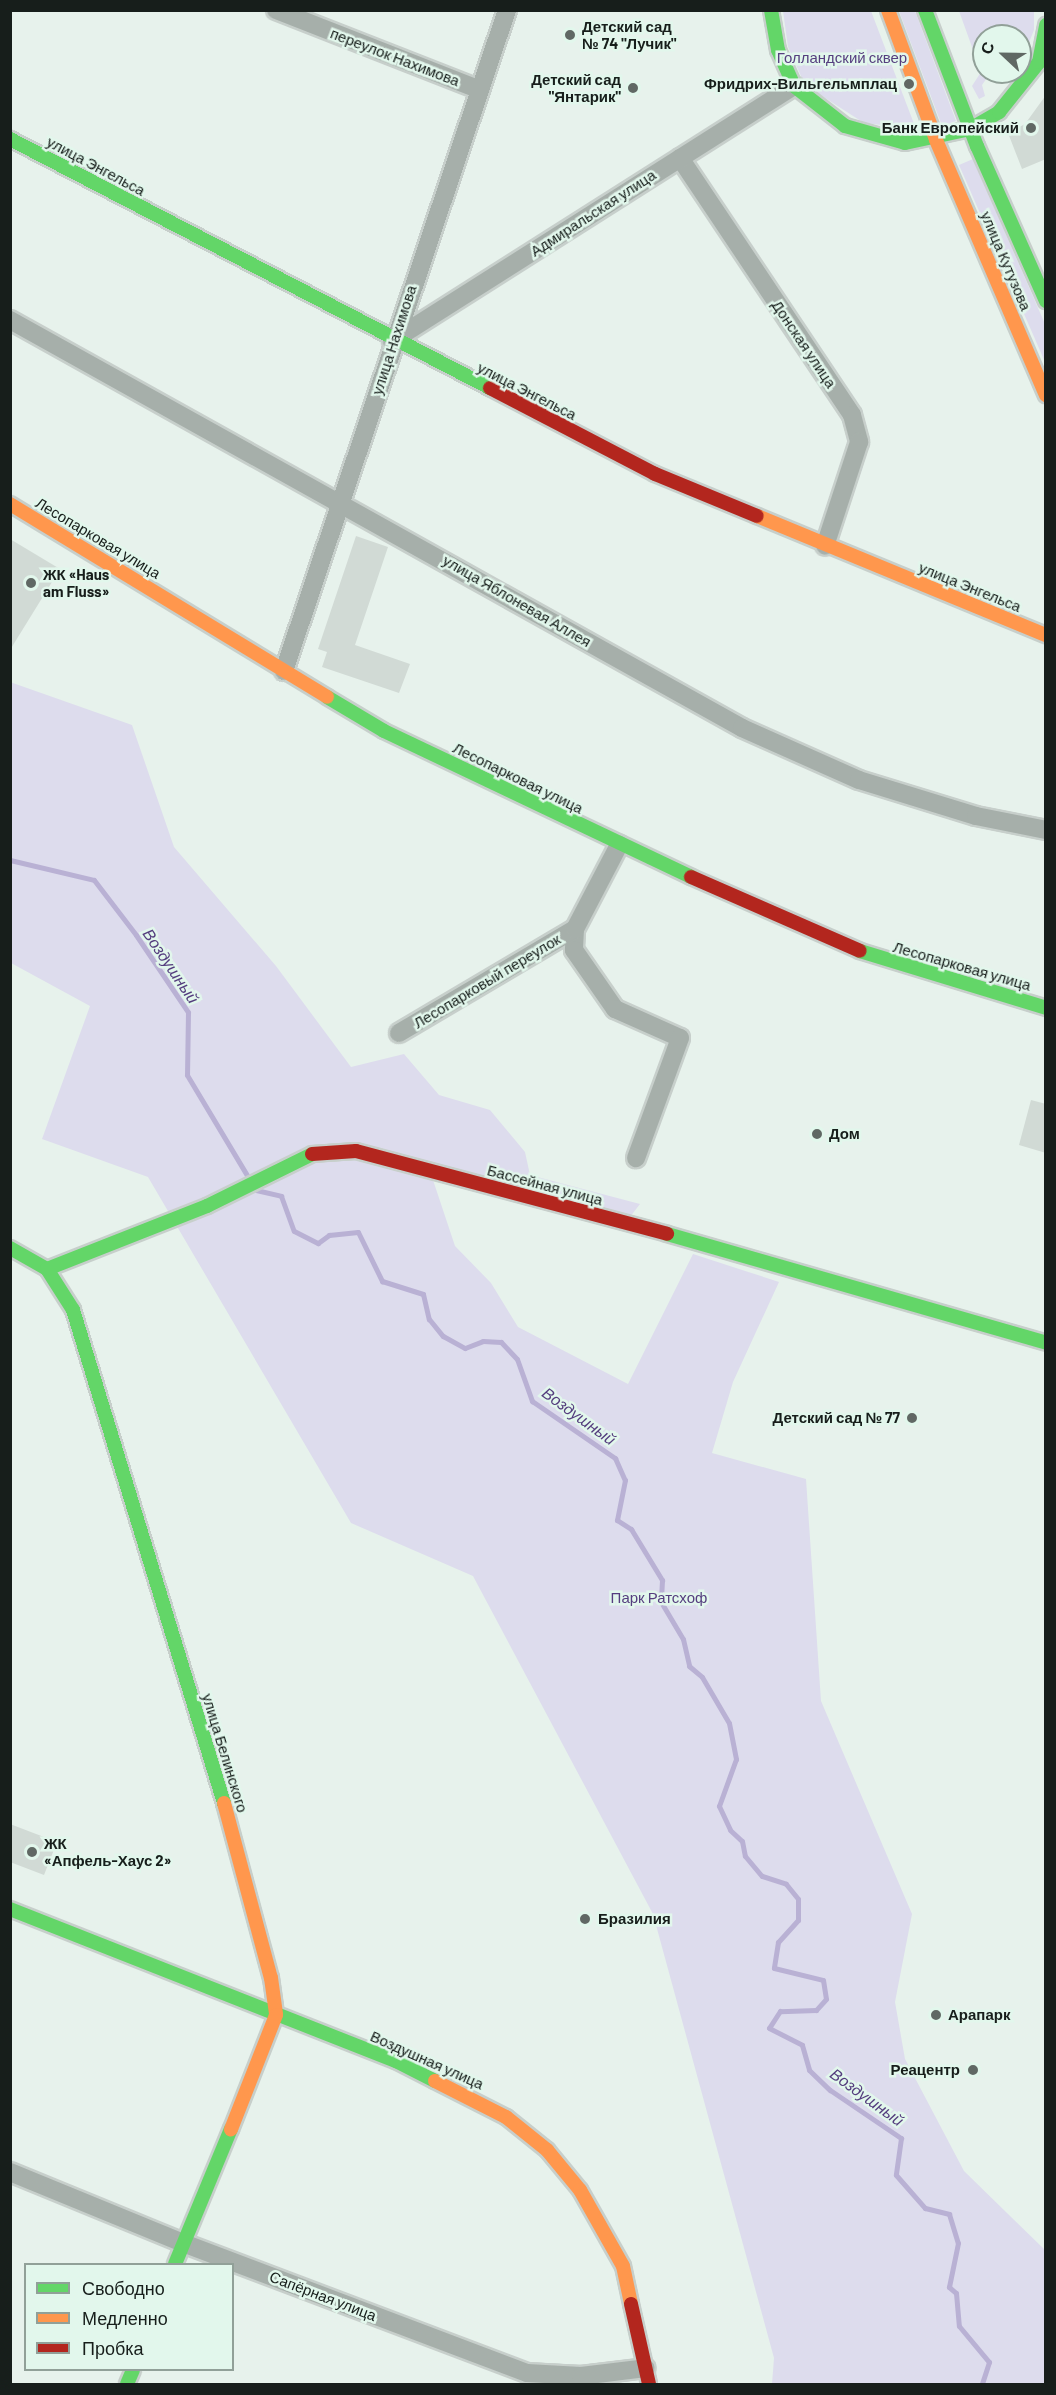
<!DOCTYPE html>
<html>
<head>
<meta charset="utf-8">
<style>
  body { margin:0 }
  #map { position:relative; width:1056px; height:2395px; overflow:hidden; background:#e7f2ec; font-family:Barlow,sans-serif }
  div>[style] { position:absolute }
  .green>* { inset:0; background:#dddced }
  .stream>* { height:5px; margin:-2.5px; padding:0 2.5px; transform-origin:2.5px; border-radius:2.5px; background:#b9b1d4 }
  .building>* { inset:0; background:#d1dad5 }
  .roads { filter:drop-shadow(2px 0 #c7cfcb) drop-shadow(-2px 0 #c7cfcb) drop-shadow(0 2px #c7cfcb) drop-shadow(0 -2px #c7cfcb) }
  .street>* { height:18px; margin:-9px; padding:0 9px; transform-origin:9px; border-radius:9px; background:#a6afaa }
  .fast>* { height:14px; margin:-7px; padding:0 7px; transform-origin:7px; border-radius:7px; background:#63d668 }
  .slow>* { height:14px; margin:-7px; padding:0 7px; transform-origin:7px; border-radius:7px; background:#ff974d }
  .jam>* { height:14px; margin:-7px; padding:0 7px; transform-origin:7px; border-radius:7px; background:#b3261e }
  .dots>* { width:16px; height:16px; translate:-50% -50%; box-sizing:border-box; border:3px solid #e2f7ec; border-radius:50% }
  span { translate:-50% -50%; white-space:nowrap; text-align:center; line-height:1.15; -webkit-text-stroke:5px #e2f7ec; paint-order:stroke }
  .poi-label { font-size:15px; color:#171e1b; font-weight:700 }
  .left { translate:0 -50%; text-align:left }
  .right { translate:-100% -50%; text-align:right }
  .street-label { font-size:15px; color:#171e1b }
  .park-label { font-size:15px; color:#553e7f }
  .water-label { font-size:16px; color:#543d7e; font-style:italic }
  .frame { position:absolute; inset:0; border:12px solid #171e1b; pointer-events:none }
  .legend { position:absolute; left:24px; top:2263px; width:210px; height:108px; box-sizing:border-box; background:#e2f7ec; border:2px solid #91a098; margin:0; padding:8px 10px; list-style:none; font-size:18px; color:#171e1b }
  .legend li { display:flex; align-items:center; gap:12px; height:30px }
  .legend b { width:30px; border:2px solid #91a098 }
  .north { position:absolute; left:972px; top:24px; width:60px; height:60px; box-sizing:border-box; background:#e2f7ec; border:2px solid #91a098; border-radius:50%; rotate:292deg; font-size:16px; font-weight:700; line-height:24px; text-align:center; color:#171e1b }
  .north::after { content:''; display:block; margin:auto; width:21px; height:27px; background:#606864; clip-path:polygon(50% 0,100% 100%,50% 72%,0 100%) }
</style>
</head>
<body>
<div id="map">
  <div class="green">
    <div style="clip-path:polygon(783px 11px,871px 11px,916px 129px,864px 123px,805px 85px,788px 47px)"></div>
    <div style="clip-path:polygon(899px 11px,915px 11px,956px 121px,942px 126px)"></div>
    <div style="clip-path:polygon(959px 11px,1034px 11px,1034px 30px,1022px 60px,1020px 36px,984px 36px,984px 72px,991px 72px,982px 85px,985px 96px,979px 99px,972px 86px,981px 72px)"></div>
    <div style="clip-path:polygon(973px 159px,1045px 324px,1045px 362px,959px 165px)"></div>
    <div style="clip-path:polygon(10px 682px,132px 725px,174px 847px,276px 966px,351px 1067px,404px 1054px,439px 1095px,490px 1110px,525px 1152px,530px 1175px,640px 1204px,630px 1217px,432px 1177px,455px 1246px,491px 1283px,518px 1327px,628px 1384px,693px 1254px,779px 1282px,733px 1382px,712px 1453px,806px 1479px,821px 1701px,912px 1914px,895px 2002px,905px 2059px,964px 2171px,1045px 2250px,1045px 2384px,772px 2384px,774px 2358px,653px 1914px,473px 1576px,351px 1523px,148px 1177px,42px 1139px,90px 1006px,11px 963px)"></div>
  </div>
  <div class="stream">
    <div style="left:10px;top:860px;width:86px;rotate:13.4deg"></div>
    <div style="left:94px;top:880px;width:69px;rotate:52.6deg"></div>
    <div style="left:136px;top:935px;width:93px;rotate:56deg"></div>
    <div style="left:188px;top:1012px;width:63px;rotate:90.9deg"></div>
    <div style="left:187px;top:1075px;width:119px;rotate:59.1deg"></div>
    <div style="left:256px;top:1190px;width:26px;rotate:13deg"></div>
    <div style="left:281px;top:1196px;width:37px;rotate:70deg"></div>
    <div style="left:294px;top:1231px;width:27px;rotate:27deg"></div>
    <div style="left:318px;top:1243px;width:14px;rotate:-36deg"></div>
    <div style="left:329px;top:1235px;width:29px;rotate:-6deg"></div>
    <div style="left:358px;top:1232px;width:55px;rotate:63.9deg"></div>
    <div style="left:382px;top:1281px;width:43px;rotate:17.6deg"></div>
    <div style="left:423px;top:1294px;width:26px;rotate:77deg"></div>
    <div style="left:429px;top:1319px;width:22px;rotate:51deg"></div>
    <div style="left:443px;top:1336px;width:25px;rotate:29deg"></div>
    <div style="left:465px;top:1348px;width:19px;rotate:-21deg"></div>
    <div style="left:483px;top:1341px;width:18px;rotate:3deg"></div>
    <div style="left:501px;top:1342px;width:23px;rotate:47deg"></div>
    <div style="left:517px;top:1359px;width:45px;rotate:70.3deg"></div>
    <div style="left:532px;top:1401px;width:101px;rotate:34.5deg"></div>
    <div style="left:615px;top:1458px;width:24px;rotate:66deg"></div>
    <div style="left:625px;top:1480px;width:41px;rotate:101.3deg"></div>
    <div style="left:617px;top:1520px;width:17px;rotate:33deg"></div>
    <div style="left:631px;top:1529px;width:60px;rotate:58.7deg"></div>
    <div style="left:662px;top:1580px;width:22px;rotate:93deg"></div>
    <div style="left:661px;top:1602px;width:43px;rotate:59.3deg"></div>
    <div style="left:683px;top:1639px;width:28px;rotate:77deg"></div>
    <div style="left:689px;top:1666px;width:17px;rotate:40deg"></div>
    <div style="left:702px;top:1677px;width:53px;rotate:59.6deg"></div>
    <div style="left:729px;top:1723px;width:37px;rotate:79deg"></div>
    <div style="left:736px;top:1759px;width:50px;rotate:109.9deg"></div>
    <div style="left:719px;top:1806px;width:26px;rotate:65deg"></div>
    <div style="left:730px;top:1830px;width:16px;rotate:43deg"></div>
    <div style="left:742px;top:1841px;width:15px;rotate:79deg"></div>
    <div style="left:745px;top:1856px;width:26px;rotate:50deg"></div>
    <div style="left:762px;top:1876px;width:25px;rotate:18deg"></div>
    <div style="left:786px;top:1884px;width:19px;rotate:51deg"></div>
    <div style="left:798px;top:1899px;width:21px;rotate:90deg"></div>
    <div style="left:798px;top:1920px;width:30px;rotate:132deg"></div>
    <div style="left:778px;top:1942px;width:26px;rotate:99deg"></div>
    <div style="left:774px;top:1968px;width:50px;rotate:13.8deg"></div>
    <div style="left:823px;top:1980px;width:19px;rotate:81deg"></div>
    <div style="left:826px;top:1999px;width:15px;rotate:132deg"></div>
    <div style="left:816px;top:2010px;width:36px;rotate:178deg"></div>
    <div style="left:780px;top:2011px;width:20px;rotate:123deg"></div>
    <div style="left:769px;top:2028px;width:37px;rotate:27deg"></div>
    <div style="left:802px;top:2045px;width:26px;rotate:74deg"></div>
    <div style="left:809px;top:2070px;width:29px;rotate:44deg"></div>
    <div style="left:830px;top:2090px;width:86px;rotate:34.1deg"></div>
    <div style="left:901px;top:2138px;width:37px;rotate:98deg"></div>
    <div style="left:896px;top:2175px;width:44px;rotate:48.7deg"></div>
    <div style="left:925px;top:2208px;width:25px;rotate:14deg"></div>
    <div style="left:949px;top:2214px;width:30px;rotate:73deg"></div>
    <div style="left:958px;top:2243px;width:45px;rotate:101.6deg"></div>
    <div style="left:949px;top:2287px;width:9px;rotate:41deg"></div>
    <div style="left:956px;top:2293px;width:33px;rotate:85deg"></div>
    <div style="left:959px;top:2326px;width:47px;rotate:50.2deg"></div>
    <div style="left:989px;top:2362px;width:23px;rotate:108deg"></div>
  </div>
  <div class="building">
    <div style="clip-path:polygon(1046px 95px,1046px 159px,1022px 169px,1008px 133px,1025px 124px)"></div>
    <div style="clip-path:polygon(356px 536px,388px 547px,355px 645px,410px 664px,399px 693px,322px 667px,327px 652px,318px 649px)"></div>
    <div style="clip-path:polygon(10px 539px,60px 569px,10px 650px)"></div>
    <div style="clip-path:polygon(1031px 1100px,1046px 1104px,1046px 1153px,1019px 1145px)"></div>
    <div style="clip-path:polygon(10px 1824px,57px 1842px,44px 1875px,10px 1862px)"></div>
  </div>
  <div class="roads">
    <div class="street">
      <div style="left:276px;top:10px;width:219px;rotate:21.4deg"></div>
      <div style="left:680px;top:158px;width:309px;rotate:56.2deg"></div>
      <div style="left:852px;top:415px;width:28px;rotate:75deg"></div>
      <div style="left:859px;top:442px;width:109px;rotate:108.1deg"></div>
      <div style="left:10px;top:320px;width:838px;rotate:29.13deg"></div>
      <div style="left:742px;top:728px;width:128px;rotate:24deg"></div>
      <div style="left:859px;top:780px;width:122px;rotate:17.1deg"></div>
      <div style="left:976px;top:816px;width:71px;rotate:11.3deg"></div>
      <div style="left:392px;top:341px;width:476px;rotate:-32.4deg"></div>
      <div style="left:284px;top:671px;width:698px;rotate:-71.36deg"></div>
      <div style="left:575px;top:929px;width:21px;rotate:93deg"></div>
      <div style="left:574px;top:950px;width:72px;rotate:55.2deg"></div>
      <div style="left:615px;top:1009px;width:71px;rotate:24deg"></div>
      <div style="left:680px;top:1038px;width:128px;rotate:110.1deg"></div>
      <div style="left:399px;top:1033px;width:204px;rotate:-30.6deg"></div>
      <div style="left:575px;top:929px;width:95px;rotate:-62.4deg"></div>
      <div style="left:10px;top:2172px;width:187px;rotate:22.3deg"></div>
      <div style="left:183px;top:2243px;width:368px;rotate:20.7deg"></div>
      <div style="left:527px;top:2373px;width:54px;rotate:3.2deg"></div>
      <div style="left:581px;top:2376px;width:65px;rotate:-7deg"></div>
    </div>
    <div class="fast">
      <div style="left:771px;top:10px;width:41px;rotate:80.1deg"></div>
      <div style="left:778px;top:50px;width:39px;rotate:66deg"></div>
      <div style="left:794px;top:86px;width:65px;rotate:38.1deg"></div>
      <div style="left:845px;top:126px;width:62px;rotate:15.8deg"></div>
      <div style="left:905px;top:143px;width:66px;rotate:-12.2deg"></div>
      <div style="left:970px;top:129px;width:34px;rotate:-30deg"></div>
      <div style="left:999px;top:112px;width:64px;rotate:-51.3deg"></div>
      <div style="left:1039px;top:62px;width:38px;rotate:-79deg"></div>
      <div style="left:925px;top:10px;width:146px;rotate:69.1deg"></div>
      <div style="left:977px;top:146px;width:170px;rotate:66deg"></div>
      <div style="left:10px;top:139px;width:541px;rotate:27.42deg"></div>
      <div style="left:327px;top:697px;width:66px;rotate:30.8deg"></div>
      <div style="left:384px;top:731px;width:340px;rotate:25.4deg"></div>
      <div style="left:860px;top:951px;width:195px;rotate:17deg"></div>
      <div style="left:667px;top:1234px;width:394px;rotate:16deg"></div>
      <div style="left:10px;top:1248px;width:43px;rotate:29.6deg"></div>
      <div style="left:47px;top:1269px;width:49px;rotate:57.6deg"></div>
      <div style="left:73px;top:1310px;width:516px;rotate:72.97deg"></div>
      <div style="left:47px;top:1269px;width:172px;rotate:-21.5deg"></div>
      <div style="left:207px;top:1206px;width:117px;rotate:-26.3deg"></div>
      <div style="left:10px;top:1909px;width:415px;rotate:21.5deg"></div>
      <div style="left:396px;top:2061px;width:44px;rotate:27.1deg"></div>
      <div style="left:175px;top:2264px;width:146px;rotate:-67.5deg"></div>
      <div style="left:127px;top:2384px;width:15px;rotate:-67deg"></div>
    </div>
    <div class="slow">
      <div style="left:888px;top:10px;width:139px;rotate:69.7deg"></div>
      <div style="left:936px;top:140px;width:278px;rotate:66.7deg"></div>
      <div style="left:10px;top:504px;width:371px;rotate:31.3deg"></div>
      <div style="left:757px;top:516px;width:313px;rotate:22.4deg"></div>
      <div style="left:224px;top:1803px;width:181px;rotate:75deg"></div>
      <div style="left:271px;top:1978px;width:37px;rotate:82deg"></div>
      <div style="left:276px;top:2015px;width:123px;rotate:111.5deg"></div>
      <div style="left:435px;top:2081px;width:80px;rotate:26.9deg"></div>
      <div style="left:506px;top:2117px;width:53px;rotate:38.8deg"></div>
      <div style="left:547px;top:2150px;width:52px;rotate:50.5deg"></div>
      <div style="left:580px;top:2190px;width:87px;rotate:60.5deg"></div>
      <div style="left:623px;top:2266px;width:39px;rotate:78deg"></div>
    </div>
    <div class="jam">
      <div style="left:490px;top:388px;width:186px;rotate:27.5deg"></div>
      <div style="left:655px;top:474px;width:110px;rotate:22.4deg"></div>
      <div style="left:691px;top:877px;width:184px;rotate:23.6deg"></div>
      <div style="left:312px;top:1154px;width:44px;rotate:-3.9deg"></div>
      <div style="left:356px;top:1151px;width:322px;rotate:14.9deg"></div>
      <div style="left:631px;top:2304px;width:82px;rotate:77.3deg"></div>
    </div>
  </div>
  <div class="dots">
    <div style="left:570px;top:35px;background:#606864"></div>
    <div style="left:909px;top:84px;background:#606864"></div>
    <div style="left:633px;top:88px;background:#606864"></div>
    <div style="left:1031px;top:128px;background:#606864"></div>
    <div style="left:31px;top:583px;background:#606864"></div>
    <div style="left:817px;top:1134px;background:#606864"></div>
    <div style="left:912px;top:1418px;background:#606864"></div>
    <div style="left:32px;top:1852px;background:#606864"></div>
    <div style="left:585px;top:1919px;background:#606864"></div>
    <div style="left:936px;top:2015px;background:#606864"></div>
    <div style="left:973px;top:2070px;background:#606864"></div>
  </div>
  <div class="poi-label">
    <span class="left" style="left:582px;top:35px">Детский сад<br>№ 74 "Лучик"</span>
    <span class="right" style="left:621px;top:88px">Детский сад<br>"Янтарик"</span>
    <span class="right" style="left:897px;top:84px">Фридрих-Вильгельмплац</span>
    <span class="right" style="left:1019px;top:128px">Банк Европейский</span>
    <span class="left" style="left:43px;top:583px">ЖК «Haus<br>am Fluss»</span>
    <span class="left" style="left:829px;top:1134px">Дом</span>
    <span class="right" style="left:900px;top:1418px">Детский сад № 77</span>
    <span class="left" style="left:44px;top:1852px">ЖК<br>«Апфель-Хаус 2»</span>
    <span class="left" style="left:598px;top:1919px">Бразилия</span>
    <span class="left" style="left:948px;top:2015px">Арапарк</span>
    <span class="right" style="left:960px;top:2070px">Реацентр</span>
  </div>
  <div class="street-label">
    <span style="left:395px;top:57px;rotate:21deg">переулок Нахимова</span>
    <span style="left:96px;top:166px;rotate:28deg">улица Энгельса</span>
    <span style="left:593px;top:213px;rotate:-33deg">Адмиральская улица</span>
    <span style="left:1006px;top:261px;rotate:67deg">улица Кутузова</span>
    <span style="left:394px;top:340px;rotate:-72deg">улица Нахимова</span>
    <span style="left:804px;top:344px;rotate:56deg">Донская улица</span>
    <span style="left:527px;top:391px;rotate:27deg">улица Энгельса</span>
    <span style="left:98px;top:538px;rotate:31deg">Лесопарковая улица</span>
    <span style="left:970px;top:587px;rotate:22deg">улица Энгельса</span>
    <span style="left:517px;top:601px;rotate:30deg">улица Яблоневая Аллея</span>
    <span style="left:518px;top:778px;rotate:26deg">Лесопарковая улица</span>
    <span style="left:962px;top:966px;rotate:16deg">Лесопарковая улица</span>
    <span style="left:487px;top:981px;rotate:-31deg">Лесопарковый переулок</span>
    <span style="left:545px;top:1185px;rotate:15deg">Бассейная улица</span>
    <span style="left:225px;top:1753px;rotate:73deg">улица Белинского</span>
    <span style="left:427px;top:2060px;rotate:24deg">Воздушная улица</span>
    <span style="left:323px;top:2296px;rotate:21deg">Сапёрная улица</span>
  </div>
  <div class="park-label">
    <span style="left:842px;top:58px">Голландский сквер</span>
    <span style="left:659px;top:1598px">Парк Ратсхоф</span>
  </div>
  <div class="water-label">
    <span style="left:171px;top:966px;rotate:56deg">Воздушный</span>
    <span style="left:579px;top:1416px;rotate:36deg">Воздушный</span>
    <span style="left:867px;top:2097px;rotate:36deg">Воздушный</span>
  </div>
  <div class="frame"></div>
  <ul class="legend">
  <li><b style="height:8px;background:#63d668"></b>Свободно</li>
  <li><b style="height:8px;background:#ff974d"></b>Медленно</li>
  <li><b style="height:8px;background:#b3261e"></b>Пробка</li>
  </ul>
  <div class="north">С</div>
</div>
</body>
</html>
